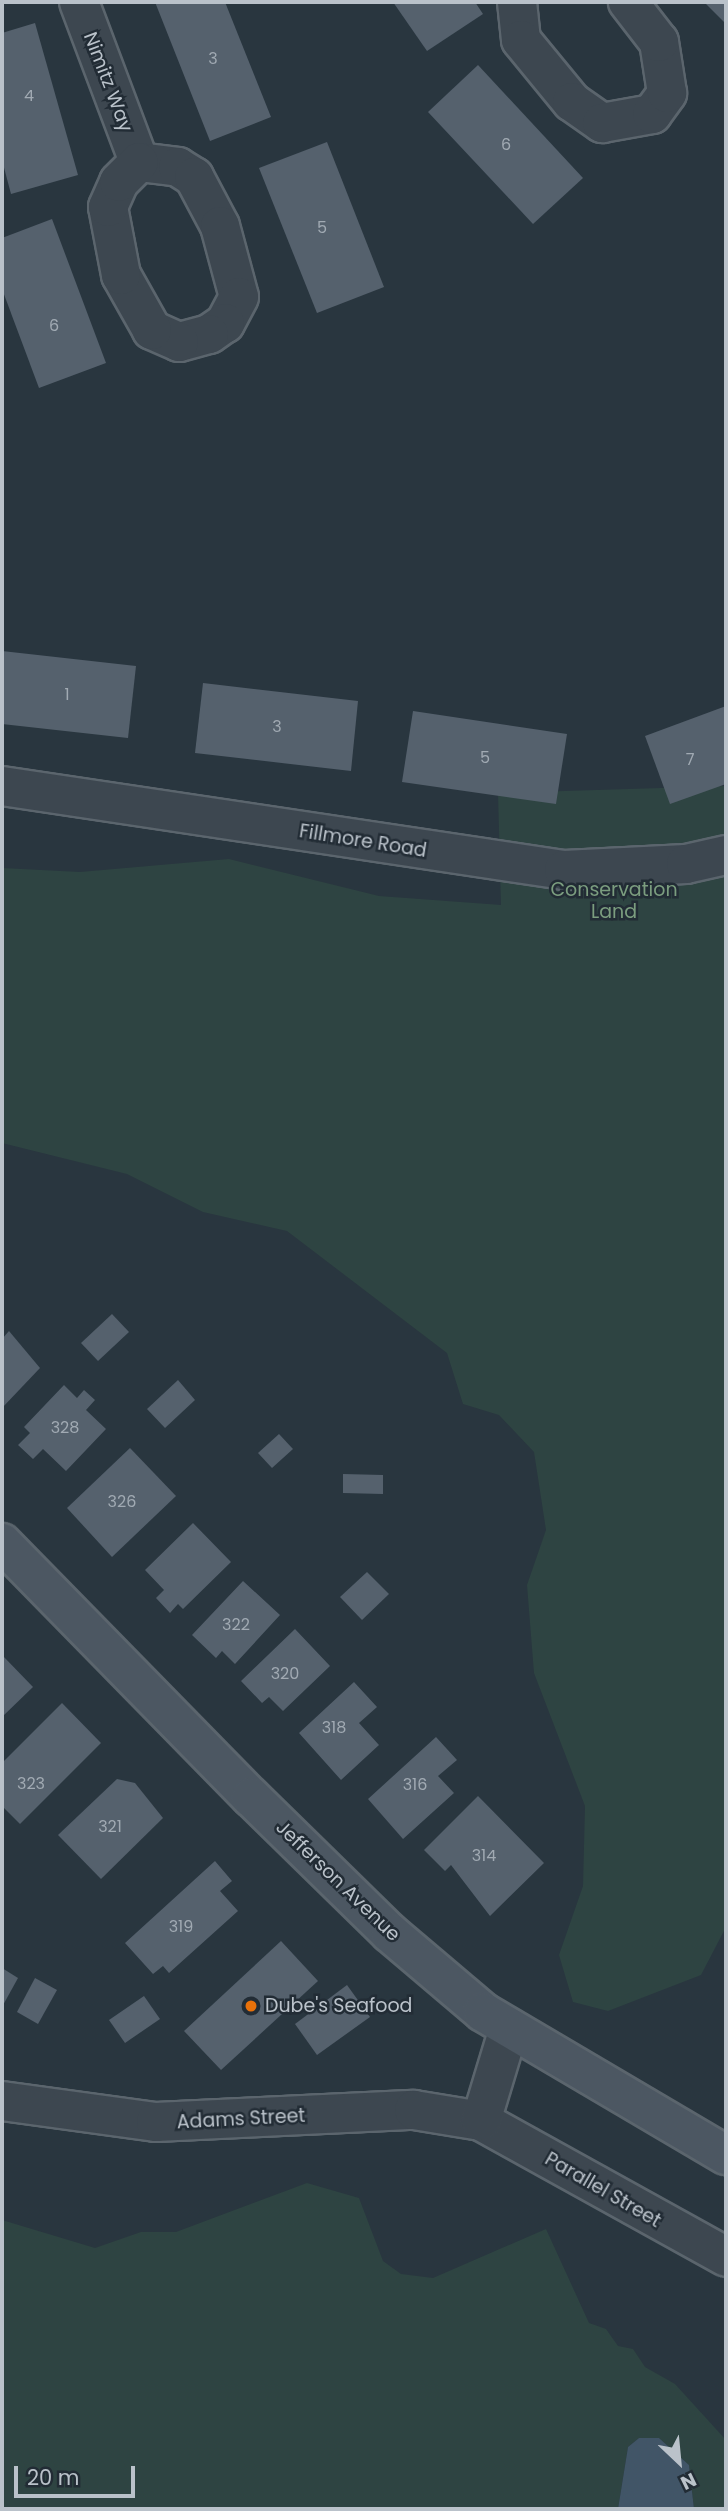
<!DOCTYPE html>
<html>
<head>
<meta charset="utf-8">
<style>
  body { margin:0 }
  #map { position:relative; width:728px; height:2511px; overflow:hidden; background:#29363f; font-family:Poppins,sans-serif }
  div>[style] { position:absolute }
  .green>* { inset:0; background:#2e4442 }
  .water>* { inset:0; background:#415567 }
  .building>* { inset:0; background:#55616d }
  .roads { filter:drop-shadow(2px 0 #5b656d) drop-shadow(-2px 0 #5b656d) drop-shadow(0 2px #5b656d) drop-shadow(0 -2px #5b656d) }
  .minor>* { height:38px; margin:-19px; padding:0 19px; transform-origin:19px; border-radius:19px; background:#3d4750 }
  .secondary>* { height:38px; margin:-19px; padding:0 19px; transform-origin:19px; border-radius:19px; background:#4c5762 }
  .dots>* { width:19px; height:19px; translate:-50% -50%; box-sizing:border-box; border:4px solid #222c35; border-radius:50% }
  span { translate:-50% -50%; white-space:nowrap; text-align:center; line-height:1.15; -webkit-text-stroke:5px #222c35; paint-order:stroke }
  .number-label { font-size:16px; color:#a1aab3 }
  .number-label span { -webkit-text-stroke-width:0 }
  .street-label { font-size:19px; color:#bac2ca }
  .park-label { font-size:19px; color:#7b9d7f }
  .poi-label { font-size:19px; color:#bac2ca }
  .left { translate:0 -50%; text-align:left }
  .frame { position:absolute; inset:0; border:4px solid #bac2ca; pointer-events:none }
  .north { position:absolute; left:644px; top:2427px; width:70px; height:70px; -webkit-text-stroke:5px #222c35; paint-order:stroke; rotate:154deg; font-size:19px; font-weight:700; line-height:28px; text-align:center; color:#bac2ca }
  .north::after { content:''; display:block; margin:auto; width:24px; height:32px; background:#bac2ca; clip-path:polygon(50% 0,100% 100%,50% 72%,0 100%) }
  .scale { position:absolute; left:14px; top:2466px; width:121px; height:32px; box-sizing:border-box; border:4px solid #bac2ca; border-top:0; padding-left:9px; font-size:21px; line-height:24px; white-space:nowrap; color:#bac2ca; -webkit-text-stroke:5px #222c35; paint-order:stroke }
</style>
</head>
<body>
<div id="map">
  <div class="green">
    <div style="clip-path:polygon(726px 786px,726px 1927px,701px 1975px,608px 2011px,573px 2002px,559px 1955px,583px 1886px,585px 1806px,534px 1673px,527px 1585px,546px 1530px,534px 1452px,499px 1415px,463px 1404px,447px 1353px,287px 1231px,203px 1212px,127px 1174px,2px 1143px,2px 868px,80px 872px,229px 859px,379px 896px,501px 905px,498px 793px)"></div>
    <div style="clip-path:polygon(307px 2183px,359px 2198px,383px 2261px,401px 2274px,433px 2278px,546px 2229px,589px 2323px,606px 2329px,618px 2346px,633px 2349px,645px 2367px,675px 2384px,726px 2440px,726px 2509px,694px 2509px,689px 2465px,659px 2438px,639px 2438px,628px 2447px,618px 2509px,2px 2509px,2px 2220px,95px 2248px,141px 2232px,176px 2232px)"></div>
  </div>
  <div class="water">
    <div style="clip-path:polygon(639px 2438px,659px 2438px,689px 2465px,694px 2509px,618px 2509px,628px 2447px)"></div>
  </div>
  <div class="building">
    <div style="clip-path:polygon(155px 2px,225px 2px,271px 117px,210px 141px)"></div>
    <div style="clip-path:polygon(393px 2px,475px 2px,483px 14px,427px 51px)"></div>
    <div style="clip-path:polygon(704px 2px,726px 2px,726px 24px)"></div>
    <div style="clip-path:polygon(35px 23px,78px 175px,11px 194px,2px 160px,2px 33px)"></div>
    <div style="clip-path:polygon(478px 65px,583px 178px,533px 224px,428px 112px)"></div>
    <div style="clip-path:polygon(327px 142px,384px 287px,317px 313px,259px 168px)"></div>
    <div style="clip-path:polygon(52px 219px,106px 363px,39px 388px,2px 289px,2px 238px)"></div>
    <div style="clip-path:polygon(2px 651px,136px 666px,128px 738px,2px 724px)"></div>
    <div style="clip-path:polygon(203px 683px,358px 701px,351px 771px,195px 753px)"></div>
    <div style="clip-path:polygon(726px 706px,726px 784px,670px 804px,645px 736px)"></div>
    <div style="clip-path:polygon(413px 711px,567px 734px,556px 804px,402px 782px)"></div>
    <div style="clip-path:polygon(112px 1314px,129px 1332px,98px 1361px,81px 1343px)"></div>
    <div style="clip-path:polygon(9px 1331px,40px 1368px,2px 1408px,2px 1339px)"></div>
    <div style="clip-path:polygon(178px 1380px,195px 1400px,165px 1428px,147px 1409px)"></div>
    <div style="clip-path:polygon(64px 1385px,77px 1398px,84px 1390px,95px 1400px,86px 1410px,106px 1429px,66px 1471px,43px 1449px,33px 1459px,18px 1445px,30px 1433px,24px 1427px)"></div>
    <div style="clip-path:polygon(279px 1434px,293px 1449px,272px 1468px,258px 1453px)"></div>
    <div style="clip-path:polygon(130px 1448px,176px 1496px,112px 1557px,67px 1508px)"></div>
    <div style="clip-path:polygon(343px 1474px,383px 1475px,383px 1494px,343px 1493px)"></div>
    <div style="clip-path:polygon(193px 1523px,231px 1562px,183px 1609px,178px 1604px,170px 1613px,156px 1598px,164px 1590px,145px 1570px)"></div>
    <div style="clip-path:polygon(367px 1572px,389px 1594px,362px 1620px,340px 1597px)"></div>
    <div style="clip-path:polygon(243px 1581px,280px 1615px,235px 1664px,222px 1651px,216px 1658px,192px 1635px)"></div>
    <div style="clip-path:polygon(295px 1629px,330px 1666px,283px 1711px,269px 1697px,262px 1703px,241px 1681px)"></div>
    <div style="clip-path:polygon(2px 1655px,33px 1687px,2px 1717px)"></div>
    <div style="clip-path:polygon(354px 1682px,377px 1707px,359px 1723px,379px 1745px,341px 1780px,299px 1733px)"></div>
    <div style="clip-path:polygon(62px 1703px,101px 1743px,20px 1824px,2px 1806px,2px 1763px)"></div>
    <div style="clip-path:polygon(436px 1737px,457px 1760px,438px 1776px,454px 1793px,403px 1839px,368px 1799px)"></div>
    <div style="clip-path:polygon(117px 1779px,135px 1783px,163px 1818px,101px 1879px,58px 1835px)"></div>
    <div style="clip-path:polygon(478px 1796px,544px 1863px,490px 1916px,451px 1865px,445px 1871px,424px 1850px)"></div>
    <div style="clip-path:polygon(215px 1861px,232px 1881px,220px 1891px,238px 1911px,169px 1973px,163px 1966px,153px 1974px,125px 1943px)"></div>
    <div style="clip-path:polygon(281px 1941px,318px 1981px,221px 2070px,184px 2031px)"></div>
    <div style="clip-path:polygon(2px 1968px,18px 1978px,2px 2007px)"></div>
    <div style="clip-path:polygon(35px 1978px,57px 1990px,38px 2024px,17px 2012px)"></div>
    <div style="clip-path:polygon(347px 1985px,370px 2017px,317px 2055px,295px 2024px)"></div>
    <div style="clip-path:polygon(144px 1996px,160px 2019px,125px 2043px,109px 2020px)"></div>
  </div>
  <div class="roads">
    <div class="minor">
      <div style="left:79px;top:2px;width:171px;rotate:69.4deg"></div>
      <div style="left:517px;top:2px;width:38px;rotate:84deg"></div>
      <div style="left:521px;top:40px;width:80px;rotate:50.6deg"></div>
      <div style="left:572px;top:102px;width:37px;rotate:35deg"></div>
      <div style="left:602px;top:123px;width:51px;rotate:-10.2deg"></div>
      <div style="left:652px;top:114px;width:26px;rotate:-54deg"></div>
      <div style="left:667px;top:93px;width:52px;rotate:-98.9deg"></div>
      <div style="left:659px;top:42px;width:51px;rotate:-127.8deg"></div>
      <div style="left:139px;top:162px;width:39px;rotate:7deg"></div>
      <div style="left:178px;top:167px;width:19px;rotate:32deg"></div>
      <div style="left:194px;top:177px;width:55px;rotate:62deg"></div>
      <div style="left:220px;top:226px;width:73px;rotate:75deg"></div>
      <div style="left:239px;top:297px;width:30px;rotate:118deg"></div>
      <div style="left:225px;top:323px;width:19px;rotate:145deg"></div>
      <div style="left:209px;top:334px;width:31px;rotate:165deg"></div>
      <div style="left:179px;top:342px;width:30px;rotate:-156deg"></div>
      <div style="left:152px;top:330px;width:63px;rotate:-119.4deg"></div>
      <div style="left:121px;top:275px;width:69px;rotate:-100.8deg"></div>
      <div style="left:108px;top:207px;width:27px;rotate:-66deg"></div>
      <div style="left:119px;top:182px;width:28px;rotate:-45deg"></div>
      <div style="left:2px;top:786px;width:568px;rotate:8.5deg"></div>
      <div style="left:564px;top:870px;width:122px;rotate:-2.8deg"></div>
      <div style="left:686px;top:864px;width:41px;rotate:-12.7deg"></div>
      <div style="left:2px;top:2101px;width:155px;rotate:7.8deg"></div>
      <div style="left:156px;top:2122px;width:258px;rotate:-2.7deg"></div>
      <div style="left:414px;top:2110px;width:68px;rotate:9.3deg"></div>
      <div style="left:481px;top:2121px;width:280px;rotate:29deg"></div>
      <div style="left:481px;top:2121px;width:97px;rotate:-73.2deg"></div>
    </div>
    <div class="secondary">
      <div style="left:2px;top:1543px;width:356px;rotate:45.6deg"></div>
      <div style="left:251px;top:1797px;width:194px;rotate:44.4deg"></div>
      <div style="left:390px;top:1933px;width:122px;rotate:40.3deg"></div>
      <div style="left:483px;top:2012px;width:282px;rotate:30.5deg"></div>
    </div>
  </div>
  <div class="dots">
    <div style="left:251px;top:2006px;background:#e8710a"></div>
  </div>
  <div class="number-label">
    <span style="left:213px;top:59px">3</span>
    <span style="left:29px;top:96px">4</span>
    <span style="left:506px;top:145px">6</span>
    <span style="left:322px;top:228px">5</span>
    <span style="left:54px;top:326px">6</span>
    <span style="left:67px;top:695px">1</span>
    <span style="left:277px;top:727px">3</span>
    <span style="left:485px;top:758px">5</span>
    <span style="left:690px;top:760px">7</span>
    <span style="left:65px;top:1428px">328</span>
    <span style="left:122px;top:1502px">326</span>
    <span style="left:236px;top:1625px">322</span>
    <span style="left:285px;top:1674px">320</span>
    <span style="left:334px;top:1728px">318</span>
    <span style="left:31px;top:1784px">323</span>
    <span style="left:415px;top:1785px">316</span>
    <span style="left:110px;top:1827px">321</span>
    <span style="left:484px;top:1856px">314</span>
    <span style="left:181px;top:1927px">319</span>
  </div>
  <div class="street-label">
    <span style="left:108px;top:82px;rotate:69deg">Nimitz Way</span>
    <span style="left:363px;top:841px;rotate:9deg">Fillmore Road</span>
    <span style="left:338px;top:1881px;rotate:44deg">Jefferson Avenue</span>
    <span style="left:241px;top:2119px;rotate:-3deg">Adams Street</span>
    <span style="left:603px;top:2190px;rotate:30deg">Parallel Street</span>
  </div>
  <div class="park-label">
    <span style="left:614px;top:901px">Conservation<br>Land</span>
  </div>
  <div class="poi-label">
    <span class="left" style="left:265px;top:2006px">Dube's Seafood</span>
  </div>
  <div class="frame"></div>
  <div class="north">N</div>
  <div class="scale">20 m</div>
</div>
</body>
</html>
